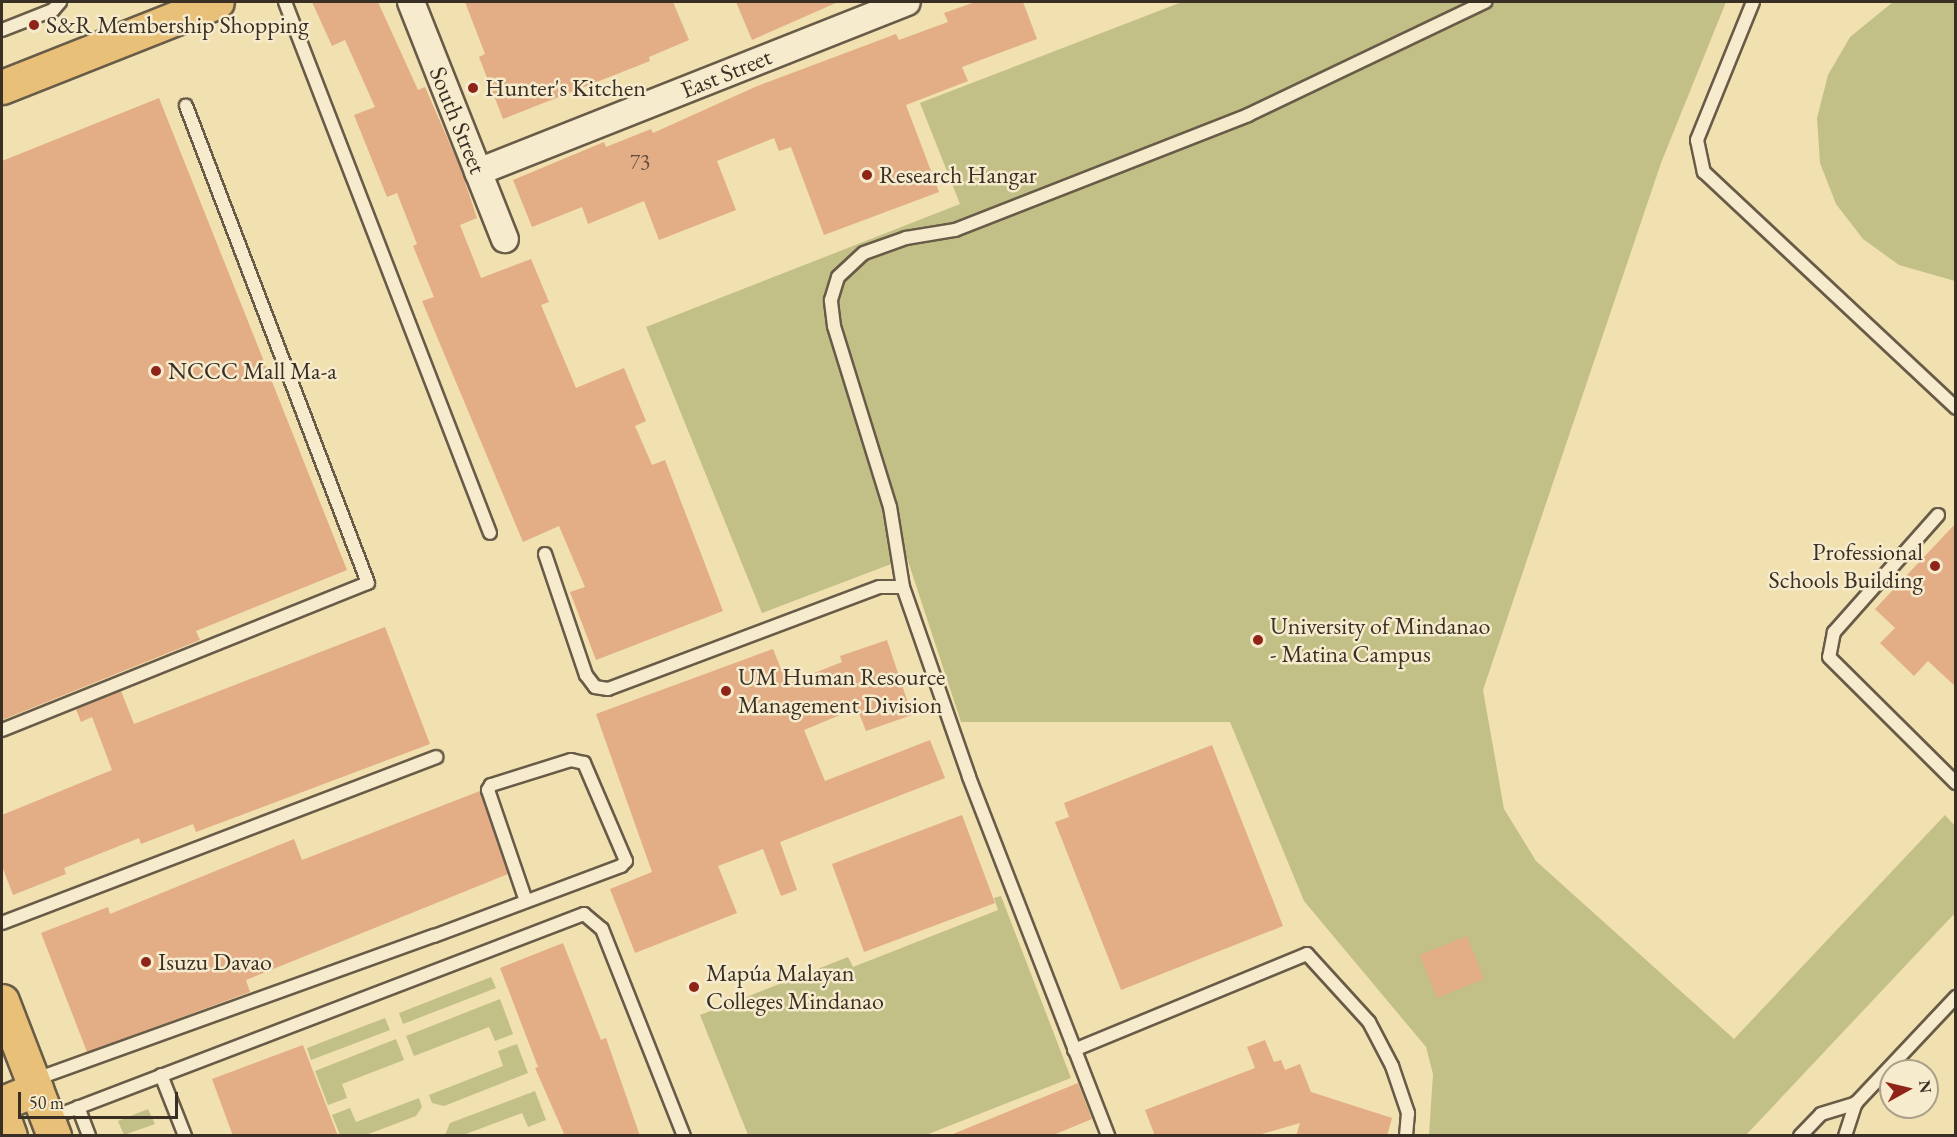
<!DOCTYPE html>
<html>
<head>
<meta charset="utf-8">
<style>
  body { margin:0 }
  #map { position:relative; width:1957px; height:1137px; overflow:hidden; background:#f1e0b0; font-family:"EB Garamond",serif }
  div>[style] { position:absolute }
  .green>* { inset:0; background:#c2c086 }
  .building>* { inset:0; background:#e3ad86 }
  .roads { filter:drop-shadow(2px 0 #685b48) drop-shadow(-2px 0 #685b48) drop-shadow(0 2px #685b48) drop-shadow(0 -2px #685b48) }
  .lane>* { height:12px; margin:-6px; padding:0 6px; transform-origin:6px; border-radius:6px; background:#f6ebcc }
  .street>* { height:26px; margin:-13px; padding:0 13px; transform-origin:13px; border-radius:13px; background:#f6ebcc }
  .primary>* { height:33px; margin:-16.5px; padding:0 16.5px; transform-origin:16.5px; border-radius:16.5px; background:#e8c078 }
  .dots>* { width:16px; height:16px; translate:-50% -50%; box-sizing:border-box; border:3px solid #f6ebcc; border-radius:50% }
  span { translate:-50% -50%; white-space:nowrap; text-align:center; line-height:1.15; -webkit-text-stroke:5px #f6ebcc; paint-order:stroke }
  .number-label { font-size:21px; color:#644e3d }
  .number-label span { -webkit-text-stroke-width:0 }
  .poi-label { font-size:24px; color:#3a2f25 }
  .left { translate:0 -50%; text-align:left }
  .right { translate:-100% -50%; text-align:right }
  .street-label { font-size:24px; color:#3a2f25 }
  .frame { position:absolute; inset:0; border:3px solid #3a2f25; pointer-events:none }
  .north { position:absolute; left:1879px; top:1059px; width:60px; height:60px; box-sizing:border-box; background:#f6ebcc; border:2px solid #aba089; border-radius:50%; rotate:82deg; font-size:16px; font-weight:700; line-height:24px; text-align:center; color:#3a2f25 }
  .north::after { content:''; display:block; margin:auto; width:21px; height:27px; background:#8f2418; clip-path:polygon(50% 0,100% 100%,50% 72%,0 100%) }
  .scale { position:absolute; left:18px; top:1092px; width:160px; height:27px; box-sizing:border-box; border:3px solid #3a2f25; border-top:0; padding-left:8px; font-size:18px; line-height:21px; white-space:nowrap; color:#3a2f25; -webkit-text-stroke:4px #f6ebcc; paint-order:stroke }
</style>
</head>
<body>
<div id="map">
  <div class="green">
    <div style="clip-path:polygon(1182px 2px,1726px 2px,1661px 163px,1483px 690px,1504px 809px,1536px 861px,1734px 1039px,1945px 815px,1955px 826px,1955px 913px,1746px 1135px,1429px 1135px,1433px 1074px,1426px 1047px,1304px 901px,1230px 722px,961px 722px,907px 558px,762px 613px,646px 327px,960px 204px,920px 103px)"></div>
    <div style="clip-path:polygon(1893px 2px,1955px 2px,1955px 281px,1899px 265px,1863px 239px,1836px 204px,1820px 163px,1817px 118px,1828px 75px,1850px 37px)"></div>
    <div style="clip-path:polygon(1001px 896px,1071px 1078px,926px 1135px,748px 1135px,700px 1015px,848px 957px,853px 967px,998px 910px,994px 898px)"></div>
    <div style="clip-path:polygon(491px 977px,496px 988px,403px 1024px,399px 1013px)"></div>
    <div style="clip-path:polygon(500px 999px,513px 1034px,495px 1041px,489px 1027px,414px 1056px,406px 1036px)"></div>
    <div style="clip-path:polygon(385px 1018px,390px 1030px,311px 1060px,307px 1048px)"></div>
    <div style="clip-path:polygon(396px 1039px,404px 1060px,342px 1084px,347px 1098px,328px 1105px,315px 1071px)"></div>
    <div style="clip-path:polygon(517px 1044px,528px 1073px,444px 1106px,432px 1103px,429px 1095px,503px 1066px,498px 1051px)"></div>
    <div style="clip-path:polygon(535px 1091px,546px 1120px,528px 1127px,522px 1113px,463px 1135px,445px 1135px,450px 1123px)"></div>
    <div style="clip-path:polygon(419px 1098px,422px 1107px,416px 1116px,366px 1135px,340px 1135px,332px 1115px,350px 1108px,356px 1122px)"></div>
    <div style="clip-path:polygon(148px 1109px,155px 1124px,124px 1135px,118px 1121px)"></div>
  </div>
  <div class="building">
    <div style="clip-path:polygon(312px 2px,378px 2px,418px 90px,425px 87px,460px 167px,477px 218px,460px 225px,481px 278px,531px 259px,549px 302px,541px 305px,576px 388px,624px 368px,646px 421px,635px 426px,652px 465px,665px 460px,723px 611px,596px 660px,570px 592px,585px 587px,559px 526px,523px 542px,422px 301px,434px 297px,413px 246px,417px 244px,397px 193px,387px 197px,354px 115px,375px 107px,345px 40px,332px 46px)"></div>
    <div style="clip-path:polygon(465px 2px,673px 2px,689px 40px,649px 57px,650px 61px,503px 119px,479px 57px,485px 54px)"></div>
    <div style="clip-path:polygon(736px 2px,838px 2px,752px 40px)"></div>
    <div style="clip-path:polygon(975px 2px,1023px 2px,1037px 39px,962px 67px,968px 81px,906px 105px,939px 192px,824px 235px,791px 147px,779px 151px,774px 138px,717px 161px,736px 210px,659px 240px,644px 201px,588px 224px,582px 207px,532px 227px,513px 180px,604px 142px,606px 147px,651px 129px,653px 133px,755px 87px,896px 34px,899px 40px,948px 22px,944px 13px)"></div>
    <div style="clip-path:polygon(159px 98px,347px 570px,196px 631px,200px 640px,2px 720px,2px 161px)"></div>
    <div style="clip-path:polygon(1956px 523px,1956px 687px,1928px 661px,1914px 676px,1880px 643px,1895px 628px,1875px 609px)"></div>
    <div style="clip-path:polygon(385px 627px,430px 744px,196px 832px,193px 824px,141px 844px,139px 838px,64px 868px,66px 874px,13px 895px,2px 866px,2px 815px,112px 770px,92px 717px,81px 722px,76px 709px,121px 691px,134px 724px)"></div>
    <div style="clip-path:polygon(887px 640px,912px 715px,866px 731px,857px 708px,804px 730px,825px 781px,930px 740px,945px 778px,780px 842px,797px 890px,781px 896px,763px 849px,718px 866px,737px 913px,635px 953px,610px 889px,652px 872px,596px 714px,773px 649px,787px 684px,842px 662px,840px 656px)"></div>
    <div style="clip-path:polygon(1212px 745px,1283px 926px,1121px 990px,1055px 822px,1069px 817px,1064px 803px)"></div>
    <div style="clip-path:polygon(480px 791px,508px 874px,246px 980px,250px 992px,87px 1052px,41px 933px,108px 907px,110px 914px,294px 839px,302px 860px)"></div>
    <div style="clip-path:polygon(962px 815px,995px 903px,864px 952px,832px 864px)"></div>
    <div style="clip-path:polygon(1467px 936px,1484px 979px,1437px 998px,1420px 955px)"></div>
    <div style="clip-path:polygon(563px 943px,601px 1040px,606px 1038px,640px 1136px,565px 1136px,535px 1068px,538px 1067px,500px 968px)"></div>
    <div style="clip-path:polygon(1265px 1040px,1274px 1062px,1281px 1060px,1285px 1070px,1300px 1064px,1311px 1092px,1392px 1118px,1387px 1136px,1296px 1136px,1300px 1123px,1255px 1136px,1155px 1136px,1145px 1110px,1255px 1068px,1247px 1047px)"></div>
    <div style="clip-path:polygon(303px 1045px,338px 1136px,233px 1136px,212px 1079px)"></div>
    <div style="clip-path:polygon(1078px 1083px,1092px 1119px,1051px 1136px,948px 1136px)"></div>
  </div>
  <div class="roads">
    <div class="lane">
      <div style="left:285px;top:2px;width:569px;rotate:68.89deg"></div>
      <div style="left:1753px;top:2px;width:149px;rotate:112.1deg"></div>
      <div style="left:1697px;top:140px;width:33px;rotate:78deg"></div>
      <div style="left:1704px;top:172px;width:345px;rotate:43.1deg"></div>
      <div style="left:2px;top:30px;width:55px;rotate:-21.4deg"></div>
      <div style="left:53px;top:10px;width:11px;rotate:-49deg"></div>
      <div style="left:1938px;top:515px;width:157px;rotate:131.6deg"></div>
      <div style="left:1834px;top:632px;width:25px;rotate:101deg"></div>
      <div style="left:1829px;top:657px;width:179px;rotate:44.8deg"></div>
      <div style="left:545px;top:554px;width:128px;rotate:71.3deg"></div>
      <div style="left:586px;top:675px;width:15px;rotate:53deg"></div>
      <div style="left:595px;top:687px;width:13px;rotate:9deg"></div>
      <div style="left:608px;top:689px;width:290px;rotate:-20.6deg"></div>
      <div style="left:880px;top:587px;width:23px"></div>
      <div style="left:903px;top:587px;width:201px;rotate:70.8deg"></div>
      <div style="left:969px;top:777px;width:385px;rotate:68.8deg"></div>
      <div style="left:903px;top:587px;width:81px;rotate:-99.2deg"></div>
      <div style="left:890px;top:507px;width:189px;rotate:-107.2deg"></div>
      <div style="left:834px;top:326px;width:26px;rotate:-97deg"></div>
      <div style="left:831px;top:300px;width:24px;rotate:-73deg"></div>
      <div style="left:838px;top:277px;width:35px;rotate:-43deg"></div>
      <div style="left:864px;top:253px;width:45px;rotate:-19.7deg"></div>
      <div style="left:906px;top:238px;width:50px;rotate:-9.3deg"></div>
      <div style="left:955px;top:230px;width:315px;rotate:-21.4deg"></div>
      <div style="left:1248px;top:115px;width:263px;rotate:-25.5deg"></div>
      <div style="left:2px;top:730px;width:394px;rotate:-21.9deg"></div>
      <div style="left:368px;top:583px;width:511px;rotate:-110.88deg"></div>
      <div style="left:2px;top:923px;width:465px;rotate:-20.9deg"></div>
      <div style="left:1074px;top:1050px;width:252px;rotate:-22.4deg"></div>
      <div style="left:1307px;top:954px;width:92px;rotate:47.6deg"></div>
      <div style="left:1369px;top:1022px;width:50px;rotate:62.4deg"></div>
      <div style="left:1392px;top:1066px;width:50px;rotate:71.2deg"></div>
      <div style="left:1408px;top:1113px;width:23px;rotate:95deg"></div>
      <div style="left:161px;top:1075px;width:66px;rotate:68.5deg"></div>
      <div style="left:33px;top:1080px;width:426px;rotate:-19.8deg"></div>
      <div style="left:434px;top:936px;width:200px;rotate:-20.5deg"></div>
      <div style="left:621px;top:866px;width:7px;rotate:-45deg"></div>
      <div style="left:626px;top:861px;width:107px;rotate:-113.2deg"></div>
      <div style="left:584px;top:763px;width:13px;rotate:-167deg"></div>
      <div style="left:571px;top:760px;width:84px;rotate:162.6deg"></div>
      <div style="left:491px;top:785px;width:6px;rotate:121deg"></div>
      <div style="left:488px;top:790px;width:117px;rotate:71.1deg"></div>
      <div style="left:78px;top:1107px;width:31px;rotate:69deg"></div>
      <div style="left:48px;top:1119px;width:574px;rotate:-20.93deg"></div>
      <div style="left:584px;top:914px;width:23px;rotate:40deg"></div>
      <div style="left:602px;top:929px;width:223px;rotate:68.4deg"></div>
      <div style="left:1800px;top:1136px;width:30px;rotate:-46deg"></div>
      <div style="left:1821px;top:1114px;width:37px;rotate:-17deg"></div>
      <div style="left:1845px;top:1136px;width:35px;rotate:-72deg"></div>
      <div style="left:1856px;top:1103px;width:146px;rotate:-46.7deg"></div>
    </div>
    <div class="street">
      <div style="left:411px;top:2px;width:255px;rotate:68.4deg"></div>
      <div style="left:478px;top:172px;width:461px;rotate:-21.6deg"></div>
    </div>
    <div class="primary">
      <div style="left:2px;top:87px;width:231px;rotate:-21.6deg"></div>
      <div style="left:2px;top:1001px;width:145px;rotate:68.9deg"></div>
      <div style="left:2px;top:1103px;width:37px;rotate:-22deg"></div>
      <div style="left:2px;top:1114px;width:23px;rotate:70deg"></div>
    </div>
  </div>
  <div class="dots">
    <div style="left:34px;top:25px;background:#8f2418"></div>
    <div style="left:473px;top:88px;background:#8f2418"></div>
    <div style="left:867px;top:175px;background:#8f2418"></div>
    <div style="left:156px;top:371px;background:#8f2418"></div>
    <div style="left:1935px;top:566px;background:#8f2418"></div>
    <div style="left:1258px;top:640px;background:#8f2418"></div>
    <div style="left:726px;top:691px;background:#8f2418"></div>
    <div style="left:146px;top:962px;background:#8f2418"></div>
    <div style="left:694px;top:987px;background:#8f2418"></div>
  </div>
  <div class="number-label">
    <span style="left:640px;top:162px">73</span>
  </div>
  <div class="poi-label">
    <span class="left" style="left:46px;top:25px">S&amp;R Membership Shopping</span>
    <span class="left" style="left:485px;top:88px">Hunter's Kitchen</span>
    <span class="left" style="left:879px;top:175px">Research Hangar</span>
    <span class="left" style="left:168px;top:371px">NCCC Mall Ma-a</span>
    <span class="right" style="left:1923px;top:566px">Professional<br>Schools Building</span>
    <span class="left" style="left:1270px;top:640px">University of Mindanao<br>- Matina Campus</span>
    <span class="left" style="left:738px;top:691px">UM Human Resource<br>Management Division</span>
    <span class="left" style="left:158px;top:962px">Isuzu Davao</span>
    <span class="left" style="left:706px;top:987px">Mapúa Malayan<br>Colleges Mindanao</span>
  </div>
  <div class="street-label">
    <span style="left:726px;top:73px;rotate:-22deg">East Street</span>
    <span style="left:458px;top:120px;rotate:68deg">South Street</span>
  </div>
  <div class="frame"></div>
  <div class="north">N</div>
  <div class="scale">50 m</div>
</div>
</body>
</html>
